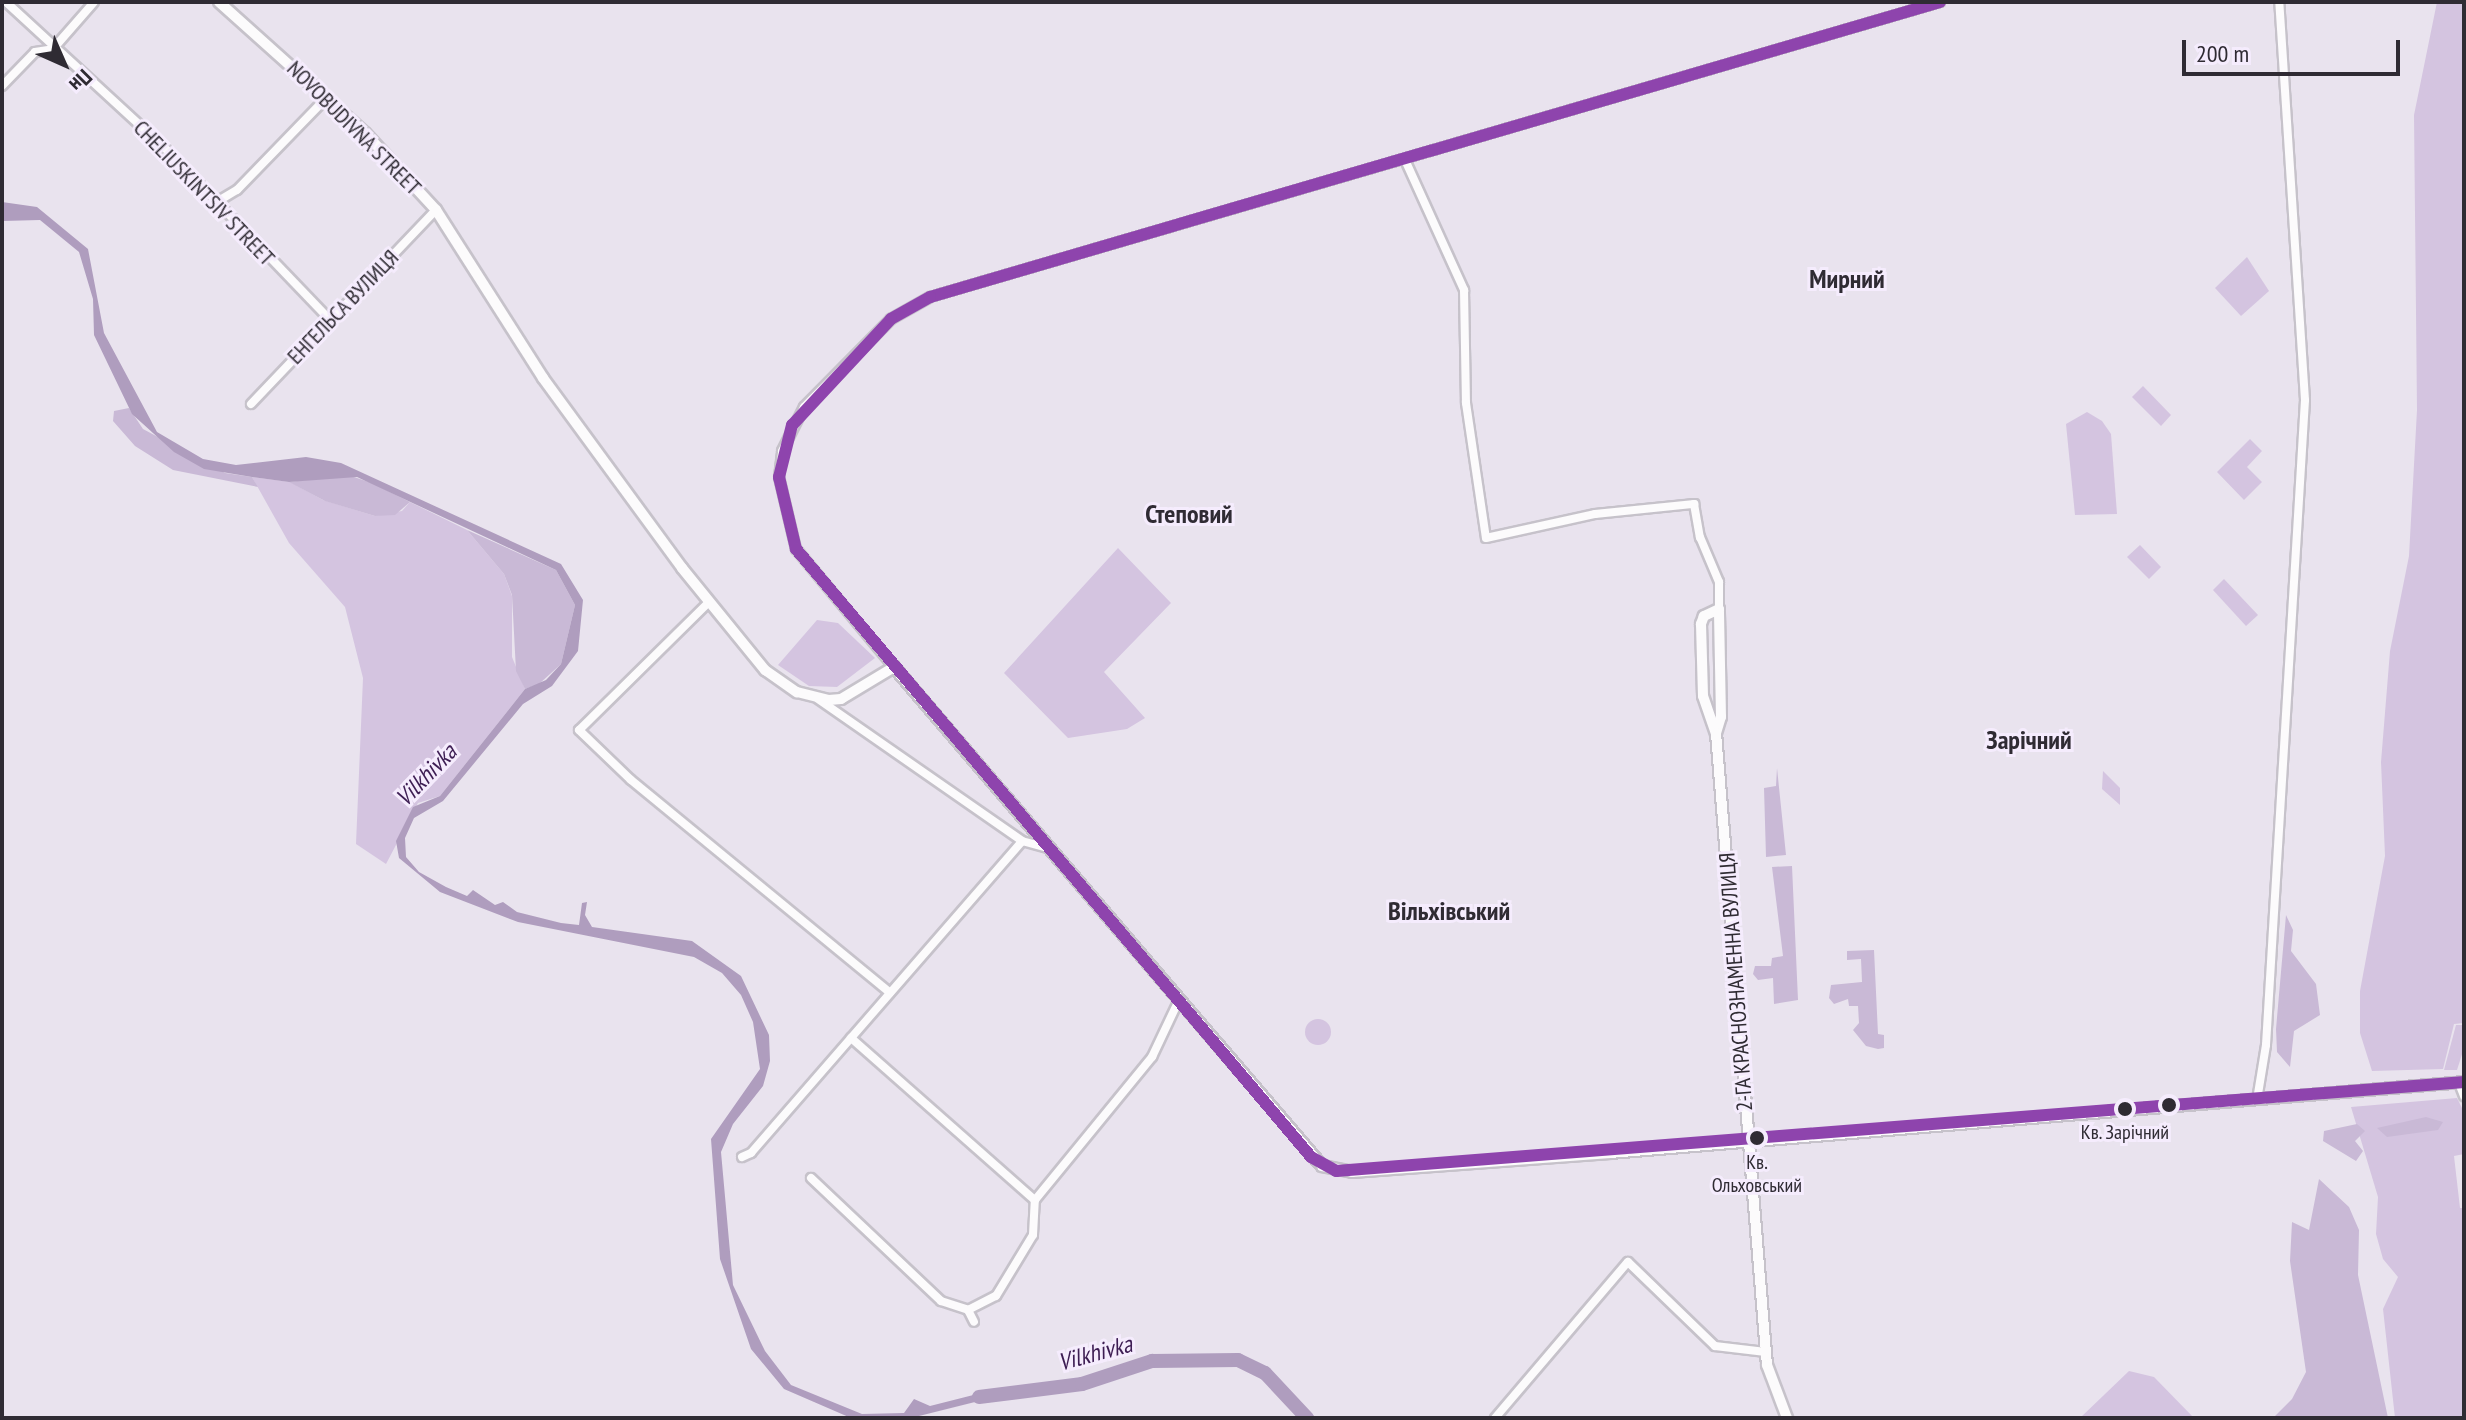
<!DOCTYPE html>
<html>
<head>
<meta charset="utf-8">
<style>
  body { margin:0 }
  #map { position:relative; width:2466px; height:1420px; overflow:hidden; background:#e9e3ee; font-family:"PT Sans Narrow",sans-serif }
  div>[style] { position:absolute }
  .green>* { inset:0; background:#d4c4e0 }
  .round { border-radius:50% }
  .forest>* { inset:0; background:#c9b9d6 }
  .water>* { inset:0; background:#af9dbe }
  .river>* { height:14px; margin:-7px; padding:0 7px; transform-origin:7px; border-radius:7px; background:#af9dbe }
  .roads { filter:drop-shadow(2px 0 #c6c2ca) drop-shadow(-2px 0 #c6c2ca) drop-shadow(0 2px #c6c2ca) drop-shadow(0 -2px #c6c2ca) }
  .minor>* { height:8px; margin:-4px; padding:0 4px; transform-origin:4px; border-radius:4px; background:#fcfbfc }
  .tertiary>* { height:10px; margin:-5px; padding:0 5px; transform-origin:5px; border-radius:5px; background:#fcfbfc }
  .bus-1>* { height:12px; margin:-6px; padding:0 6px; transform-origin:6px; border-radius:6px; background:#8e44ad }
  .dots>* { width:22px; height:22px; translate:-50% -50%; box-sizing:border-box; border:4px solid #f5ecfd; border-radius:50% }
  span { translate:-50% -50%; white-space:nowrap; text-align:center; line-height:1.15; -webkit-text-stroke:6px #f5ecfd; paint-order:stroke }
  .bus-label { font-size:20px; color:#2f2b33 }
  .street-label { font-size:22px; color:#2f2b33 }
  .water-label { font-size:24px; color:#3d1d53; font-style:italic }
  .quarter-label { font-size:26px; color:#2f2b33; font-weight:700 }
  .frame { position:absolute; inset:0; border:4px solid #2f2b33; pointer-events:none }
  .north { position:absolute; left:24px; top:24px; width:80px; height:80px; -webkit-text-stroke:6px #f5ecfd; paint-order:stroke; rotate:135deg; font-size:22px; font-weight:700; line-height:32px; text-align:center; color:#2f2b33 }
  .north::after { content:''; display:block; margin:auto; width:28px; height:36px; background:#2f2b33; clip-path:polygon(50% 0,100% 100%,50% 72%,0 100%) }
  .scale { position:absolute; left:2182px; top:40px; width:218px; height:36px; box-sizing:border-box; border:4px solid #2f2b33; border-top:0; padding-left:10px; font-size:24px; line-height:28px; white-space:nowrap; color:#2f2b33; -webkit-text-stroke:6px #f5ecfd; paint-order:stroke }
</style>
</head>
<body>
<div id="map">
  <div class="green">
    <div style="clip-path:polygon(2437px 2px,2464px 2px,2464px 1023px,2454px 1024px,2443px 1069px,2372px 1071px,2360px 1033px,2360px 991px,2385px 856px,2381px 762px,2390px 651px,2409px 556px,2417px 410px,2414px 115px)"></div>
    <div style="clip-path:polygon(2247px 257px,2269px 291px,2241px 316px,2215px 288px)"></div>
    <div style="clip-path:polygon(2143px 386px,2171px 415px,2161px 426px,2132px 397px)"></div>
    <div style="clip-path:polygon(2087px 412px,2102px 421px,2111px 434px,2117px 514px,2075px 515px,2066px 424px)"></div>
    <div style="clip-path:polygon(2250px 439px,2262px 451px,2247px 467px,2262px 482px,2244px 500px,2217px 472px)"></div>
    <div style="clip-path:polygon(252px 477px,290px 482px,323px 500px,375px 516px,402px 511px,410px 502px,467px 530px,504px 574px,512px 596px,512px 657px,525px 689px,440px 796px,418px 803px,386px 864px,356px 844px,363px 678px,345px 607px,289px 543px)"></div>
    <div style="clip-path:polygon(2140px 545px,2161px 567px,2149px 579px,2127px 557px)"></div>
    <div style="clip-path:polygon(1118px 548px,1171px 603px,1104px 672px,1145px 718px,1127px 729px,1068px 738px,1004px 673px)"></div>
    <div style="clip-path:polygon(2224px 579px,2258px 615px,2246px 626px,2213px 590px)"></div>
    <div style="clip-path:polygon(817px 620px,838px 623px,875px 658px,837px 687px,809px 686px,778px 665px)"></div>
    <div style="clip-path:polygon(2103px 771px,2120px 788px,2120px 805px,2102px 789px)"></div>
    <div class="round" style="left:1305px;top:1019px;width:26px;height:26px"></div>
    <div style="clip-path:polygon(2456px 1025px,2464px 1025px,2464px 1048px,2457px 1070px,2444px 1070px)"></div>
    <div style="clip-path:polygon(2457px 1098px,2464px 1112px,2464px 1154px,2454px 1156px,2460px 1208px,2464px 1208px,2464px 1418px,2395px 1418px,2383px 1309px,2398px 1277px,2383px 1259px,2376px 1234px,2378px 1197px,2351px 1107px)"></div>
    <div style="clip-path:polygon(2129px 1371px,2154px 1377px,2194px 1418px,2080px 1418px)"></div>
  </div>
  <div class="forest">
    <div style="clip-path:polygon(129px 408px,143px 429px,225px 473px,252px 477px,258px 487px,173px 470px,135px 446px,113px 421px,114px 411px)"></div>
    <div style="clip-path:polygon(348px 475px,372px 483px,410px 502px,395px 515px,375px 516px,325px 501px,289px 482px)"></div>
    <div style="clip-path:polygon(467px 530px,556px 570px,575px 605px,561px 664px,539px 684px,525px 689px,516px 671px,512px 595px,504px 574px)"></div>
    <div style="clip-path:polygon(1777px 768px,1786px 855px,1766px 857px,1764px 788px,1776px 786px)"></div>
    <div style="clip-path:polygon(1792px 866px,1798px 1000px,1774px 1004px,1773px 978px,1758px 980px,1753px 974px,1755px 966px,1771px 966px,1772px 958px,1783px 956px,1772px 867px)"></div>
    <div style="clip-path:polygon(2286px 915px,2293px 930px,2291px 951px,2316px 984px,2320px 1015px,2294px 1031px,2290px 1067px,2277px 1052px,2276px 1029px)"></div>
    <div style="clip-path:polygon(1874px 950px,1878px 1034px,1884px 1035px,1884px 1048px,1878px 1049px,1866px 1046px,1853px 1030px,1859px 1023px,1858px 1006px,1849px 1006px,1848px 999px,1834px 1004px,1829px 998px,1831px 985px,1862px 982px,1861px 959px,1847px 960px,1847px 951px)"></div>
    <div style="clip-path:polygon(2426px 1117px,2443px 1122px,2438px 1130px,2387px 1137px,2377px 1128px)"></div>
    <div style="clip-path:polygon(2357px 1124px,2365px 1131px,2355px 1141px,2363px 1151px,2356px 1161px,2323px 1141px,2324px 1131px)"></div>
    <div style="clip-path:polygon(2319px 1179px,2349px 1207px,2359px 1230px,2358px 1275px,2388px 1418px,2273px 1418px,2292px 1399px,2306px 1372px,2290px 1261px,2292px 1222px,2309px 1230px)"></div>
  </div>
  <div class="water">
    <div style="clip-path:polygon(2px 202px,37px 207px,88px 249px,104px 333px,157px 432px,203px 459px,236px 465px,306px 457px,341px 463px,561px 564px,583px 600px,578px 651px,552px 686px,523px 704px,443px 801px,414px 818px,405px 838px,406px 857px,419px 872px,446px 887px,467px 896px,473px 890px,495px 905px,503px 902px,517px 912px,561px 923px,579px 925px,582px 903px,587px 902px,585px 915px,592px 927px,692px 941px,741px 976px,769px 1035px,770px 1061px,763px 1086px,733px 1124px,721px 1152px,733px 1285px,765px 1351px,791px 1385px,862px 1414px,904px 1413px,914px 1399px,930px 1406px,997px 1389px,999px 1396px,911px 1418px,851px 1418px,784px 1389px,751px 1349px,720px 1259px,711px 1139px,760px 1069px,753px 1022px,741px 995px,722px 973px,694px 957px,518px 922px,440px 892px,399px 858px,396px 841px,413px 807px,440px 796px,525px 689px,546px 680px,561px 664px,575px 605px,556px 570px,357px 477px,289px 482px,252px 477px,204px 469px,174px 452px,132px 414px,94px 335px,93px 299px,79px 252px,40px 220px,2px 221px)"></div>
  </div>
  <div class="river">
    <div style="left:979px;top:1397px;width:104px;rotate:-7.2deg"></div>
    <div style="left:1082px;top:1384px;width:74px;rotate:-18.2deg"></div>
    <div style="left:1152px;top:1361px;width:86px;rotate:-0.7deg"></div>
    <div style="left:1238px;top:1360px;width:30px;rotate:26deg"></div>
    <div style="left:1265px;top:1373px;width:62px;rotate:47deg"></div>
  </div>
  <div class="roads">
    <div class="minor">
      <div style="left:6px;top:2px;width:223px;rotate:42.6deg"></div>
      <div style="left:170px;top:153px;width:231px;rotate:46.2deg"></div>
      <div style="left:2px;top:86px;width:47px;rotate:-45.9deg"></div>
      <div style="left:35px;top:52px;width:18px;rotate:-9deg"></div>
      <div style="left:53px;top:49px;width:62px;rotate:-48.9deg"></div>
      <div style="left:1406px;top:162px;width:141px;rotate:65.6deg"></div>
      <div style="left:1464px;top:290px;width:113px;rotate:89deg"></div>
      <div style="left:1466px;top:403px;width:136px;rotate:81.6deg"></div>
      <div style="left:1486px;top:538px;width:112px;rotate:-12.4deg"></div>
      <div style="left:1595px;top:514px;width:100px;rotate:-5.8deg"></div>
      <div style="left:1694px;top:504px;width:34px;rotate:80deg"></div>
      <div style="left:1700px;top:537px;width:49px;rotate:67.1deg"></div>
      <div style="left:1719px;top:582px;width:27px;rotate:90deg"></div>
      <div style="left:215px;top:203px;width:26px;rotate:-31deg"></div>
      <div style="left:237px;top:190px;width:129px;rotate:-45.9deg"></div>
      <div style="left:251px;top:404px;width:268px;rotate:-46.4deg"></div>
      <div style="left:708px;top:603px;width:181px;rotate:135.4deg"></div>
      <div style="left:579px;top:730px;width:72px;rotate:43.9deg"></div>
      <div style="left:631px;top:780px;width:335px;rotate:39.4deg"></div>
      <div style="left:894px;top:667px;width:153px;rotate:-129.7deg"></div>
      <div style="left:796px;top:549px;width:74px;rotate:-103.3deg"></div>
      <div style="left:779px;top:477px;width:26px;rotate:-83deg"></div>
      <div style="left:782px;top:451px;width:49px;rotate:-63.4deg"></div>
      <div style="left:804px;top:407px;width:124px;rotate:-45.3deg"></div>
      <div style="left:891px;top:319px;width:45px;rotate:-29.4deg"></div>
      <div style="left:930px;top:297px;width:1052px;rotate:-16.28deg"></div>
      <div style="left:818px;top:699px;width:249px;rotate:34.8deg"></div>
      <div style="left:1022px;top:841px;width:30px;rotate:15deg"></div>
      <div style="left:851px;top:1038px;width:245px;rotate:41.4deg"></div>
      <div style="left:2459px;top:1083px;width:14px;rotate:69deg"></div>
      <div style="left:2257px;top:1100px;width:56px;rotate:-80.7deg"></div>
      <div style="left:2266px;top:1045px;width:646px;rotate:-86.54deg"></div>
      <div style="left:2305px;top:400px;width:399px;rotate:-93.7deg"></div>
      <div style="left:742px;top:1157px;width:10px;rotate:-24deg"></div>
      <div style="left:751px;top:1153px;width:413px;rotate:-49deg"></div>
      <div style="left:811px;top:1178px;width:179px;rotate:43.4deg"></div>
      <div style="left:941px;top:1301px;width:28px;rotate:18deg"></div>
      <div style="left:968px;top:1310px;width:13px;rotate:63deg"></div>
      <div style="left:968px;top:1310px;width:31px;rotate:-27deg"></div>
      <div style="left:996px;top:1296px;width:71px;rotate:-58.8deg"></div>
      <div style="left:1033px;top:1235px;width:35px;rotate:-87deg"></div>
      <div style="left:1035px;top:1200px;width:185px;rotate:-50.7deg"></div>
      <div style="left:1152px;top:1057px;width:61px;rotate:-64.7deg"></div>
      <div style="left:1495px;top:1418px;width:205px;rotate:-49.6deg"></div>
      <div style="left:1628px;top:1262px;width:121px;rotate:44deg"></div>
      <div style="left:1715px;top:1346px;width:51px;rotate:6.7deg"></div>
    </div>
    <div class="tertiary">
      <div style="left:219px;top:2px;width:196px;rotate:41.9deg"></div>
      <div style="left:365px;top:133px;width:105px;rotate:47.3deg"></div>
      <div style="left:436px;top:210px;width:199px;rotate:57.5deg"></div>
      <div style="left:543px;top:378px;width:235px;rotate:53.8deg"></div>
      <div style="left:682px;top:568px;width:132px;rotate:50.9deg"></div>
      <div style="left:765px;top:670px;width:39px;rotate:35deg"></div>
      <div style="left:797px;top:692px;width:33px;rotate:14deg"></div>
      <div style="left:829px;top:700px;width:12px;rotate:-5deg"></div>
      <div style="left:841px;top:699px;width:62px;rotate:-31.1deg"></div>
      <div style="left:894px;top:667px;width:657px;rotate:49.38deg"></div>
      <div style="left:1322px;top:1166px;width:31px;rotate:11deg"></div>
      <div style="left:1352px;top:1172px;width:259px;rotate:-4.2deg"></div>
      <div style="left:1610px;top:1153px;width:857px;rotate:-4.75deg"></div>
      <div style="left:1716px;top:733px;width:17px;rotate:-73deg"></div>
      <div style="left:1721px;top:717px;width:108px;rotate:-91.1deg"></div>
      <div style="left:1719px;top:609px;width:17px;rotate:155deg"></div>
      <div style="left:1704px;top:616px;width:9px;rotate:111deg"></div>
      <div style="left:1701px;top:624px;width:72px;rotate:88.4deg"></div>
      <div style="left:1703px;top:696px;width:39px;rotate:71deg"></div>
      <div style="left:1716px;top:733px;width:634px;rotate:85.39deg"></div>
      <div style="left:1767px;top:1365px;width:57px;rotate:69.3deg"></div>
    </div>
  </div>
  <div class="bus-1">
    <div style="left:1940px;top:2px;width:1052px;rotate:163.72deg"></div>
    <div style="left:930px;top:297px;width:45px;rotate:150.6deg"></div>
    <div style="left:891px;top:319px;width:145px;rotate:133deg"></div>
    <div style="left:792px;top:425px;width:54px;rotate:104deg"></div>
    <div style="left:779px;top:477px;width:74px;rotate:76.7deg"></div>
    <div style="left:796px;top:549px;width:797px;rotate:49.73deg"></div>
    <div style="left:1311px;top:1157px;width:29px;rotate:29deg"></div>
    <div style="left:1336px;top:1171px;width:1132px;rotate:-4.51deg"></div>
  </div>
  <div class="dots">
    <div style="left:2169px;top:1105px;background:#2f2b33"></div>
    <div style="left:2125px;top:1109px;background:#2f2b33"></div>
    <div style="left:1757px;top:1138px;background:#2f2b33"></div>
  </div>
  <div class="bus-label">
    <span style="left:2125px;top:1132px">Кв. Зарічний</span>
    <span style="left:1757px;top:1174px">Кв.<br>Ольховський</span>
  </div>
  <div class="street-label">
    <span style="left:354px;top:128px;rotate:45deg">NOVOBUDIVNA STREET</span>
    <span style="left:204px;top:193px;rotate:46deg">CHELIUSKINTSIV STREET</span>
    <span style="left:343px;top:307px;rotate:-46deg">ЕНГЕЛЬСА ВУЛИЦЯ</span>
    <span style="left:1736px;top:982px;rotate:-94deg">2-ГА КРАСНОЗНАМЕННА ВУЛИЦЯ</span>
  </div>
  <div class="water-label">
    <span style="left:426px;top:775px;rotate:-46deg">Vilkhivka</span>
    <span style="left:1095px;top:1353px;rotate:-15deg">Vilkhivka</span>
  </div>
  <div class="quarter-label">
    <span style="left:1847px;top:279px">Мирний</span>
    <span style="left:1189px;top:514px">Степовий</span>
    <span style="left:2029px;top:740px">Зарічний</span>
    <span style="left:1449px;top:911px">Вільхівський</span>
  </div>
  <div class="frame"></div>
  <div class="north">Пн</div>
  <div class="scale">200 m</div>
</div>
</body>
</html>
